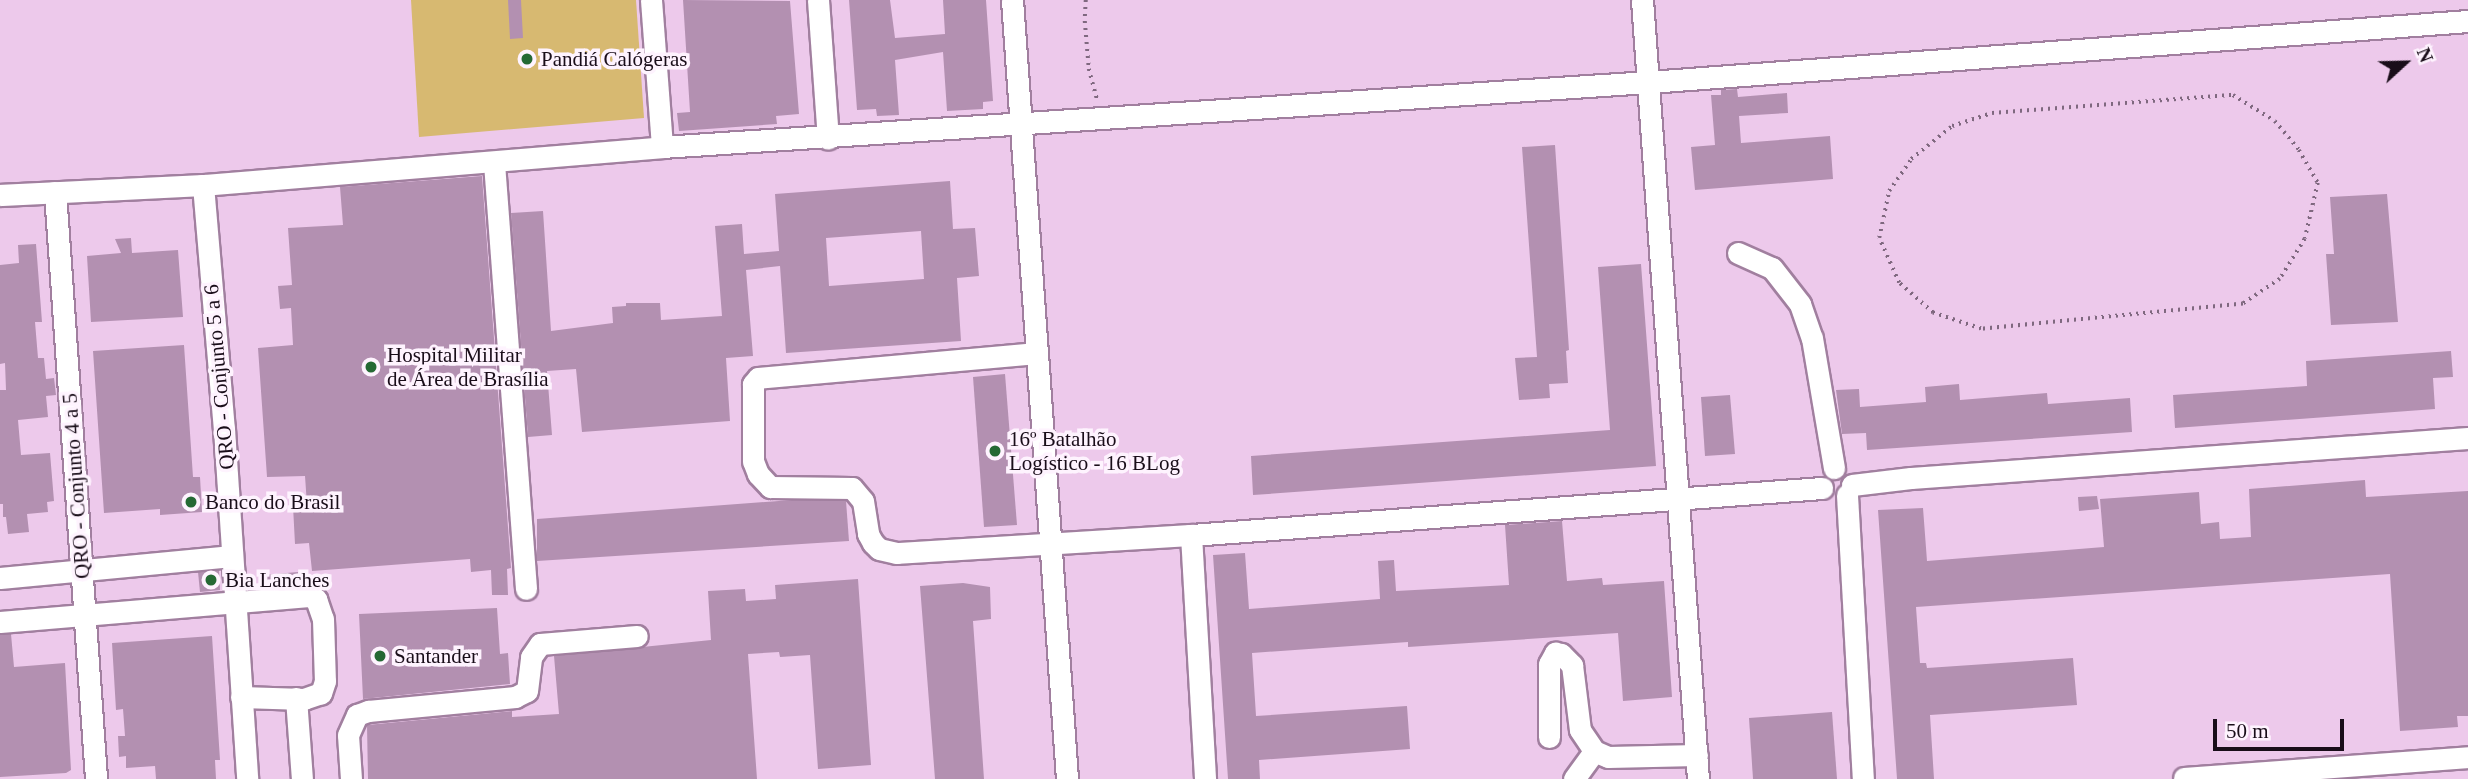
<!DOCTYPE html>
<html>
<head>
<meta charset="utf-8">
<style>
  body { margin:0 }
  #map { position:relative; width:2468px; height:779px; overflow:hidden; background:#edc9eb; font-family:Georgia,serif }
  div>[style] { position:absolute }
  .green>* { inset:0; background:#d7b971 }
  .building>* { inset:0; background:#b390b1 }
  .path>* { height:3.5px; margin-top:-1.75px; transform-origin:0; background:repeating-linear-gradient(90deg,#7f687f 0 2px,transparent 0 7px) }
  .roads { filter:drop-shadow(2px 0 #a17f9f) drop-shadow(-2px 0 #a17f9f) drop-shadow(0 2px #a17f9f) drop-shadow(0 -2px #a17f9f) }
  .minor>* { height:21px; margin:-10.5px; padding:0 10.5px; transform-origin:10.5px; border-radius:10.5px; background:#fff }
  .dots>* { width:19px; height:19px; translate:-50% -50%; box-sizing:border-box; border:4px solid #fef3fe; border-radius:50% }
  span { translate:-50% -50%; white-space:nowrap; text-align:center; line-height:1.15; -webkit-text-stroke:7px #fef3fe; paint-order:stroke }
  .poi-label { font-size:21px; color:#190d19 }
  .left { translate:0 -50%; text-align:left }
  .street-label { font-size:21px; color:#190d19 }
  .north { position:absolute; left:2370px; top:28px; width:70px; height:70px; -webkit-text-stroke:5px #fef3fe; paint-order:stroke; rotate:68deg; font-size:19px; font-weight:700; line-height:28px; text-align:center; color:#190d19 }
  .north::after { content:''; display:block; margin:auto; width:24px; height:32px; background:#190d19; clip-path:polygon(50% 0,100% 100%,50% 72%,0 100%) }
  .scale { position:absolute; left:2213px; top:719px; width:131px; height:32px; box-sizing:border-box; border:4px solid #190d19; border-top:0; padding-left:9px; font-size:21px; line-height:24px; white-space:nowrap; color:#190d19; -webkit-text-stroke:5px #fef3fe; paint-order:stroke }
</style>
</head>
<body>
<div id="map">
  <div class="green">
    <div style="clip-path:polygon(411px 0,636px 0,644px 118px,419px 137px)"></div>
  </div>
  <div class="building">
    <div style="clip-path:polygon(508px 0,521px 0,523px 38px,510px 39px)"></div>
    <div style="clip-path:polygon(683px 0,790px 1px,799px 114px,776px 116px,777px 124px,679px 131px,677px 113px,690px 112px)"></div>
    <div style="clip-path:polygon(849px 0,890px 0,895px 38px,945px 34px,943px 0,986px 0,993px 101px,983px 102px,983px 109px,947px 111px,943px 52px,895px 60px,899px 115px,877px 116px,876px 109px,857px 110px)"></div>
    <div style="clip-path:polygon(1737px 89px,1738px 97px,1787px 93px,1788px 113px,1739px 116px,1741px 143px,1830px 136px,1833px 179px,1695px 190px,1691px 147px,1715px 145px,1711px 95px,1721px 95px,1721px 90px)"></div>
    <div style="clip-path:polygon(1555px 145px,1569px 350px,1566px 351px,1568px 383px,1549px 384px,1550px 398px,1519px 400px,1515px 358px,1537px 357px,1522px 147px)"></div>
    <div style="clip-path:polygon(482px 176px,511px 568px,507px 569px,508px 595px,492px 595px,491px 570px,471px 572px,470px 559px,312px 571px,309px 543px,295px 544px,293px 506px,307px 505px,305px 476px,267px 477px,258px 348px,293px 345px,291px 308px,280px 309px,278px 286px,292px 285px,288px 228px,343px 225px,340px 187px)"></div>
    <div style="clip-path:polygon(evenodd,950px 181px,953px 229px,975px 228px,979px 276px,957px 278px,961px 341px,786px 353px,780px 266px,746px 270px,753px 356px,726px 358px,730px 421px,582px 432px,576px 369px,547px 371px,552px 435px,528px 437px,511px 213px,543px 211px,551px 331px,613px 323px,612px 307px,626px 306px,626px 303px,660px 303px,661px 320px,722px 316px,715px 226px,742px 224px,744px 254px,779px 251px,775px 194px,950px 181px,921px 231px,924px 279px,829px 286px,826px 238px,921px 231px)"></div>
    <div style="clip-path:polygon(2387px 194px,2398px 322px,2331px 325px,2326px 254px,2334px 254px,2330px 197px)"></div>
    <div style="clip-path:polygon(131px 238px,132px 253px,178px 250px,183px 317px,91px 322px,87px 256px,121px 253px,115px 239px)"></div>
    <div style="clip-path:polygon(36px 244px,42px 322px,35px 322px,38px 358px,44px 358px,46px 379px,54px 378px,56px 395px,46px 396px,48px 417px,18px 420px,21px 455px,50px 453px,54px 501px,47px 502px,48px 512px,27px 514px,29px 532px,8px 534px,6px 517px,3px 517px,3px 504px,0 504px,0 390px,6px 390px,5px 363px,0 364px,0 265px,19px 263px,18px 245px)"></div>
    <div style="clip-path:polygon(1641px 264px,1656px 466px,1253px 495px,1251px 456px,1610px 430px,1598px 267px)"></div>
    <div style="clip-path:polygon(184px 345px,193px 477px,200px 477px,202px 512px,160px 515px,160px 509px,104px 513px,93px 351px)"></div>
    <div style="clip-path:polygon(2451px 351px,2453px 377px,2433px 378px,2435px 409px,2175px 428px,2173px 395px,2307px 386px,2306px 361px)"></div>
    <div style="clip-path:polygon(1005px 374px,1017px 525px,984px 527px,973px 377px)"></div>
    <div style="clip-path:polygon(1959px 384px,1960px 400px,2047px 393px,2048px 404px,2130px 398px,2132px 432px,1867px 450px,1866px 433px,1842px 434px,1836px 390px,1859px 389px,1860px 407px,1926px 402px,1925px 387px)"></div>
    <div style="clip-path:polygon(1730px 395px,1735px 454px,1705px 456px,1701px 397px)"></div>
    <div style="clip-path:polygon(2365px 480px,2366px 497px,2468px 491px,2468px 716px,2457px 716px,2458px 727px,2400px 731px,2390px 574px,1916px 607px,1920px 663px,1926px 663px,1927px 668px,2073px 658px,2077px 705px,1930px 715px,1934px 779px,1897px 779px,1878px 510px,1923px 508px,1927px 561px,2104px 547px,2100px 499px,2199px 492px,2201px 524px,2219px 522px,2220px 539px,2251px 537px,2249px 489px)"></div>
    <div style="clip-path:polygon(2097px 496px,2099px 509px,2079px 511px,2078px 497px)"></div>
    <div style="clip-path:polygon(792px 500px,846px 501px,849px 541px,537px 561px,537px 519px)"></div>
    <div style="clip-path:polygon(1562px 521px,1567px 581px,1602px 578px,1603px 585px,1664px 581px,1672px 697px,1623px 701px,1618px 633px,1408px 647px,1408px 642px,1252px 653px,1256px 716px,1407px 706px,1410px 749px,1259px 760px,1260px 779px,1228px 779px,1213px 555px,1245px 553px,1249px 609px,1380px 599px,1378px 561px,1394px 560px,1396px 591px,1509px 585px,1505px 525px)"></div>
    <div style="clip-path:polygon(219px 570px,220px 590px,200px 592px,198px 572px)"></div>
    <div style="clip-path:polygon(298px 572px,298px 584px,263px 587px,263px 575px)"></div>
    <div style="clip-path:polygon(858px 579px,871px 765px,818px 769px,810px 655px,780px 657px,779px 652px,748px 654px,757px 779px,368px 779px,367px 725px,512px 711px,512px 717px,559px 714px,554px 656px,711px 640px,708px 591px,745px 589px,746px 601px,776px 599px,775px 585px)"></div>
    <div style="clip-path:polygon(963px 583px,990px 587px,991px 619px,973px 621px,984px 779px,935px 779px,920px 586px)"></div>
    <div style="clip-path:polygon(497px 608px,500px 654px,508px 653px,510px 684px,363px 699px,359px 614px)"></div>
    <div style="clip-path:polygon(11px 634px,14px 667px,65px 663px,71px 770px,66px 773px,0 777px,0 635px)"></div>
    <div style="clip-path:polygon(212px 636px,220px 760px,215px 760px,216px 779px,156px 779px,155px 766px,126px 768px,126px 756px,119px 757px,118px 736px,125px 736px,123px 709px,116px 710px,112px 643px)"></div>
    <div style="clip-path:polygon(1832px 712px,1837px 779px,1753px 779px,1749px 718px)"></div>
  </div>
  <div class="path">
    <div style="left:1086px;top:0;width:21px;rotate:93deg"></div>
    <div style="left:1085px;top:21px;width:48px;rotate:85.2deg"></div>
    <div style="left:1089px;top:69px;width:31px;rotate:75deg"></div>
    <div style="left:2233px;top:95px;width:49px;rotate:31.8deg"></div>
    <div style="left:2275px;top:121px;width:38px;rotate:50deg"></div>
    <div style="left:2299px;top:150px;width:38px;rotate:60deg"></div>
    <div style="left:2318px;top:183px;width:57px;rotate:103.1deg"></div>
    <div style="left:2305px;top:239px;width:47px;rotate:122deg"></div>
    <div style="left:2280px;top:279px;width:45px;rotate:146deg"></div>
    <div style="left:2243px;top:304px;width:263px;rotate:174.5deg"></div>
    <div style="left:1981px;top:329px;width:51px;rotate:-161.6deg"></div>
    <div style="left:1933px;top:313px;width:45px;rotate:-138.6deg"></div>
    <div style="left:1899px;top:283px;width:49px;rotate:-114deg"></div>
    <div style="left:1879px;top:238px;width:48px;rotate:-78deg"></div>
    <div style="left:1889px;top:191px;width:39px;rotate:-55deg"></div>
    <div style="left:1911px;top:159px;width:53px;rotate:-38.8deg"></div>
    <div style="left:1952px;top:126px;width:42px;rotate:-18deg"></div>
    <div style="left:1992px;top:113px;width:242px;rotate:-4.3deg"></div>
  </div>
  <div class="roads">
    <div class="minor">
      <div style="left:651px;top:0;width:147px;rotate:85.7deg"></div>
      <div style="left:818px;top:0;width:139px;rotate:85.9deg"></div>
      <div style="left:1012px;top:0;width:781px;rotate:85.96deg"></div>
      <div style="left:1642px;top:0;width:781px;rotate:85.89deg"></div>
      <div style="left:494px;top:163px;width:427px;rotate:85.7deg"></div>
      <div style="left:203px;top:185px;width:245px;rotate:85.1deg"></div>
      <div style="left:224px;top:429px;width:351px;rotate:86.2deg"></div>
      <div style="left:55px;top:192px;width:588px;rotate:86deg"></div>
      <div style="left:0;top:195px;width:203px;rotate:-2.8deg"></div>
      <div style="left:203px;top:185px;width:461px;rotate:-4.7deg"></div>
      <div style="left:662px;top:147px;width:989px;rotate:-3.77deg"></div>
      <div style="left:1649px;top:82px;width:821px;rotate:-4.26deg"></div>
      <div style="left:1738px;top:253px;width:37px;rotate:24deg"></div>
      <div style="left:1772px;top:268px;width:46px;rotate:52.1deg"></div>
      <div style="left:1800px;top:304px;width:36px;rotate:71deg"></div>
      <div style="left:1812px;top:338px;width:132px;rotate:80.4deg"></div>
      <div style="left:1037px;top:353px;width:280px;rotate:174.9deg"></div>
      <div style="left:758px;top:378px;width:8px;rotate:130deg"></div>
      <div style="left:753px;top:384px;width:77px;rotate:90deg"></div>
      <div style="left:753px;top:461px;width:14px;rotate:69deg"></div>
      <div style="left:758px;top:474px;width:18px;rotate:47deg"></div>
      <div style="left:770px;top:487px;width:82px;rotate:0.7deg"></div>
      <div style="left:852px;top:488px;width:17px;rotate:50deg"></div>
      <div style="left:863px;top:501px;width:33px;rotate:81deg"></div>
      <div style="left:868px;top:534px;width:10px;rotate:61deg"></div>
      <div style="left:873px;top:543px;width:8px;rotate:45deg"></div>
      <div style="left:879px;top:549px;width:18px;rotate:13deg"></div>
      <div style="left:897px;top:553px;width:295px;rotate:-3.5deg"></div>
      <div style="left:1191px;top:535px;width:633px;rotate:-4.26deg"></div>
      <div style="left:1852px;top:485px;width:59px;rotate:-6.8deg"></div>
      <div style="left:1911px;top:478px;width:558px;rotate:-4.11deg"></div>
      <div style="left:1847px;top:495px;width:284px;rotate:86.8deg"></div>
      <div style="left:1191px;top:535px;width:244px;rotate:86.7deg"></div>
      <div style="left:0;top:578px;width:233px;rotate:-5.4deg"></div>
      <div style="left:0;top:622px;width:310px;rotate:-4.8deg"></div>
      <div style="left:309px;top:596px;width:8px;rotate:23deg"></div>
      <div style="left:316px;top:599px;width:21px;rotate:71deg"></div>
      <div style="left:323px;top:619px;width:62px;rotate:88.2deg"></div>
      <div style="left:325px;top:681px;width:13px;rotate:108deg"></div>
      <div style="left:321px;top:693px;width:18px;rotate:161deg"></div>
      <div style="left:304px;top:699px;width:63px;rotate:-178.2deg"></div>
      <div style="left:296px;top:698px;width:81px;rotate:85.8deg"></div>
      <div style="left:1549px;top:737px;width:73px;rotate:-90deg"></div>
      <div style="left:1549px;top:664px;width:13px;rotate:-61deg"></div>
      <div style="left:1555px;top:653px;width:6px;rotate:9deg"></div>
      <div style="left:1561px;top:654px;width:16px;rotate:45deg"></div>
      <div style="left:1572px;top:665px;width:65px;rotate:83deg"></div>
      <div style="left:1580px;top:730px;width:25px;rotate:56deg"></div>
      <div style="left:1594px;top:751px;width:15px;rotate:23deg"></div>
      <div style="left:1608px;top:757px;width:89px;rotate:-1.3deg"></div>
      <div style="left:2184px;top:778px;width:285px;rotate:-4.2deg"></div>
      <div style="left:351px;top:779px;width:44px;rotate:-93.9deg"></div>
      <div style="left:348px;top:735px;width:22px;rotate:-66deg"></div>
      <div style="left:357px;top:715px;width:12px;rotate:-20deg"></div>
      <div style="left:368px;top:711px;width:148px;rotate:-5.4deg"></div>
      <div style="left:515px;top:697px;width:13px;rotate:-27deg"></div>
      <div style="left:527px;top:691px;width:34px;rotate:-83deg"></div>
      <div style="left:531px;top:657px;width:16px;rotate:-55deg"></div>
      <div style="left:540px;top:644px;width:97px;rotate:-4.7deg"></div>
      <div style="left:1574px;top:779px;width:34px;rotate:-54deg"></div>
    </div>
  </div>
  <div class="dots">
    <div style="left:527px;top:59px;background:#256934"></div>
    <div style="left:371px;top:367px;background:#256934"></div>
    <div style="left:995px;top:451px;background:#256934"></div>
    <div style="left:191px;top:502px;background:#256934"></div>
    <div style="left:211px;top:580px;background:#256934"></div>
    <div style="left:380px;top:656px;background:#256934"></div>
  </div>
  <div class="poi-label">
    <span class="left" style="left:541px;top:59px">Pandiá Calógeras</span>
    <span class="left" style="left:387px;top:367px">Hospital Militar<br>de Área de Brasília</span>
    <span class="left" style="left:1009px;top:451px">16º Batalhão<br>Logístico - 16 BLog</span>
    <span class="left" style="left:205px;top:502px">Banco do Brasil</span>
    <span class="left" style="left:225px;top:580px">Bia Lanches</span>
    <span class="left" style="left:394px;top:656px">Santander</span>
  </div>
  <div class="street-label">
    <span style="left:219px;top:377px;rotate:-95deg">QRO - Conjunto 5 a 6</span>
    <span style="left:76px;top:486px;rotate:-94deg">QRO - Conjunto 4 a 5</span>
  </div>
  <div class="north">N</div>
  <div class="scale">50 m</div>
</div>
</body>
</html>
